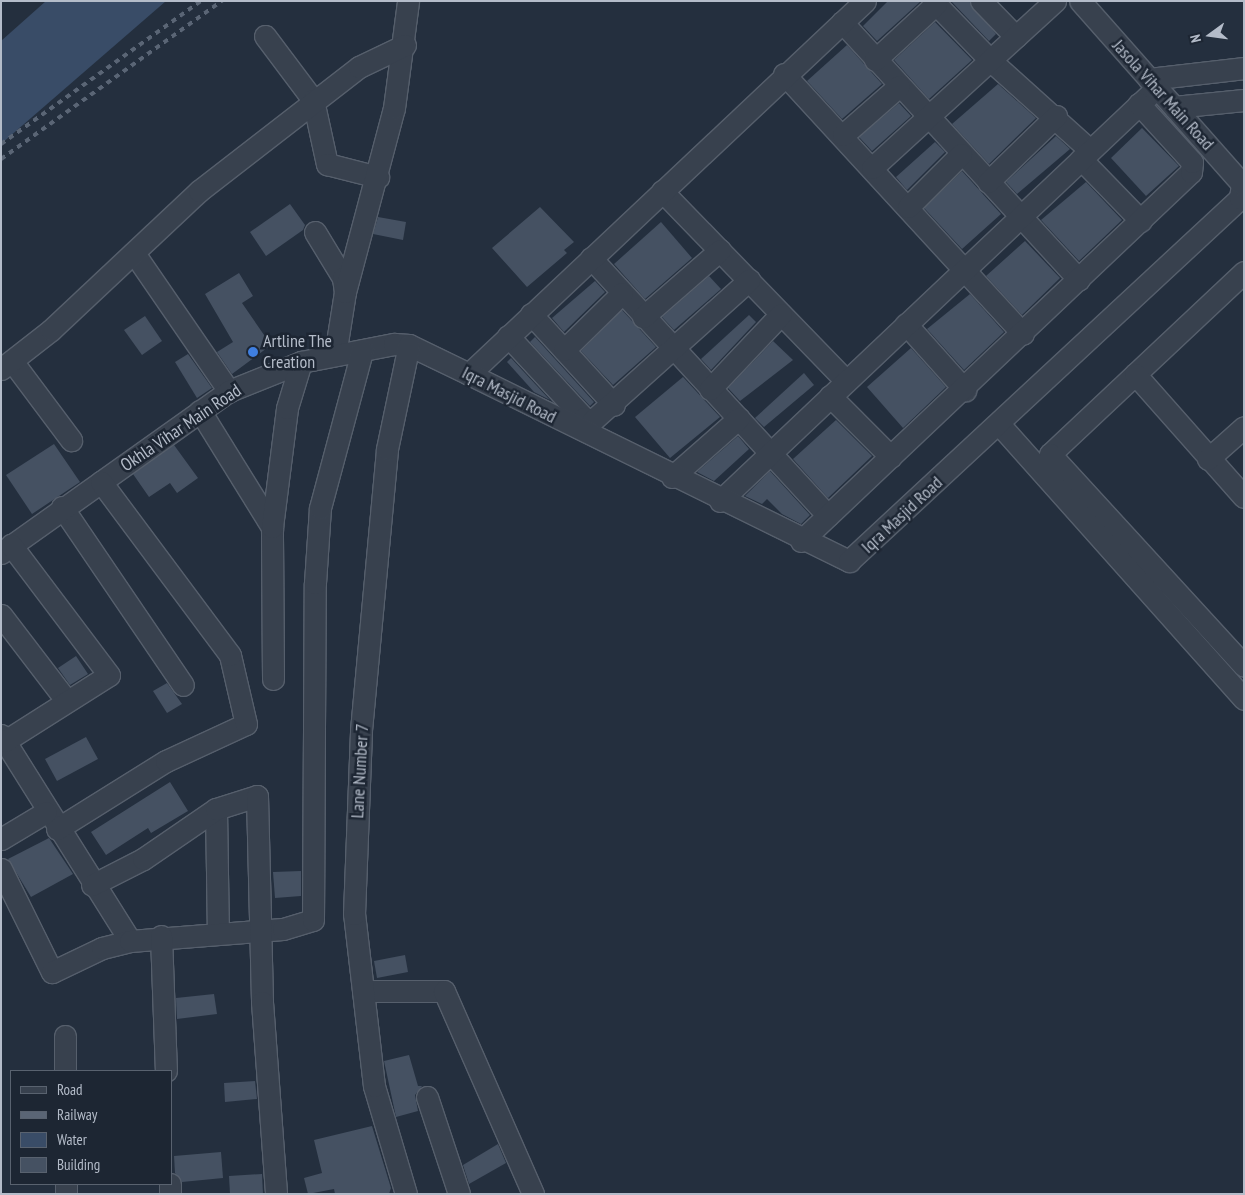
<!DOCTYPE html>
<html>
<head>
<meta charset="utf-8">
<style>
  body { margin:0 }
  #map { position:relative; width:1245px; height:1195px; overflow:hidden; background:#242f3e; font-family:"PT Sans Narrow",sans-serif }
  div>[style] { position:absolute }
  .water>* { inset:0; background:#394c67 }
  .building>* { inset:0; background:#455162 }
  .roads { filter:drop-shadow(1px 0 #565f6c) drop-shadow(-1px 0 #565f6c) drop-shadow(0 1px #565f6c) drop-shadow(0 -1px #565f6c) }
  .minor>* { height:21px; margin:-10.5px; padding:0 10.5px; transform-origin:10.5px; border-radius:10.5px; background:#38414e }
  .rail>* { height:4px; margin-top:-2px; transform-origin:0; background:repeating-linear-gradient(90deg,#5a6575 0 5px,transparent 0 10px) }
  .dots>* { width:14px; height:14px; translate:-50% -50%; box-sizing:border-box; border:2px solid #1d2633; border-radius:50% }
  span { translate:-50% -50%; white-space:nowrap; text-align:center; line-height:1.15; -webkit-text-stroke:5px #1d2633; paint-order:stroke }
  .street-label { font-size:18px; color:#b4bcc9 }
  .poi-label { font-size:18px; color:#b4bcc9 }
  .left { translate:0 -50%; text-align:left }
  .frame { position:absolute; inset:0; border:2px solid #b4bcc9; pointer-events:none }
  .legend { position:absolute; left:10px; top:1070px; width:162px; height:115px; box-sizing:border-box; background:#1d2633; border:1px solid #59626f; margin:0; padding:6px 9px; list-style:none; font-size:15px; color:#b4bcc9 }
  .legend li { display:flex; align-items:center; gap:10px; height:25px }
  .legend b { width:25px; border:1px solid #59626f }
  .north { position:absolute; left:1185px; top:10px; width:50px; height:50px; -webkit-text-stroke:4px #1d2633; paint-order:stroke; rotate:256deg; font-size:14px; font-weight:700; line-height:20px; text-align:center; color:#b4bcc9 }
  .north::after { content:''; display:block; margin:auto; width:18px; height:22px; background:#b4bcc9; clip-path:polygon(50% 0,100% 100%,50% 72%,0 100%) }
</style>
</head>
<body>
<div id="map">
  <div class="water">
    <div style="clip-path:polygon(46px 1px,166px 1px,1px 144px,1px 41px)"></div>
  </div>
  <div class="building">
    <div style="clip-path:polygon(888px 1px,921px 1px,877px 41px,863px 26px)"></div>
    <div style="clip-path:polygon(951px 1px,969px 1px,996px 34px,989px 41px)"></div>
    <div style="clip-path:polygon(935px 22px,972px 60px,929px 99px,894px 60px)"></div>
    <div style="clip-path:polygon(847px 45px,882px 84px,842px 119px,807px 81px)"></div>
    <div style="clip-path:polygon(998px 84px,1036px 118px,989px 164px,952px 124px)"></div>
    <div style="clip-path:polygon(899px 103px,911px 116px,872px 151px,859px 137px)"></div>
    <div style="clip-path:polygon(1142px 128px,1179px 166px,1146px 196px,1111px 158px)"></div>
    <div style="clip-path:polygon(1056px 136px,1070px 149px,1017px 194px,1006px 182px)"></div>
    <div style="clip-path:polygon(935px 142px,945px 152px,907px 190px,896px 177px)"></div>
    <div style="clip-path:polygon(962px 171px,1001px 214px,962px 249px,924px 208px)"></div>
    <div style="clip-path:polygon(1086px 182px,1122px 220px,1079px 261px,1041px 220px)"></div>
    <div style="clip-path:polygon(290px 204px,305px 225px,303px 230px,266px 256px,250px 232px)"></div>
    <div style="clip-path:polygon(540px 207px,574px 242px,564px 250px,567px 253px,527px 287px,492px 248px)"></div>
    <div style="clip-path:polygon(378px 217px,406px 222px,403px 240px,373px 234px)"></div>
    <div style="clip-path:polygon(661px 222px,692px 258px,645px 299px,614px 264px)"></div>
    <div style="clip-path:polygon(1025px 241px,1060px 278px,1022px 315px,986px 276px)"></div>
    <div style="clip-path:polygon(239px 273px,253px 296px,242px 303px,271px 345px,232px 374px,217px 352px,233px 342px,205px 294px)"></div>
    <div style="clip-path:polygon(709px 276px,721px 289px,674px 330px,662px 317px)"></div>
    <div style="clip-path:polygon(595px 281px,605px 292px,564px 332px,552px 318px)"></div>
    <div style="clip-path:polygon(970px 294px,1004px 332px,964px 370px,927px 329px)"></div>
    <div style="clip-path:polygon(622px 310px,656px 347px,613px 385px,581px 351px)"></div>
    <div style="clip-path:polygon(749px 315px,756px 322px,711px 370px,701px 359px)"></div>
    <div style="clip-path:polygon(145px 316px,162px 341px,142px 355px,124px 330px)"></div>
    <div style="clip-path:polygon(535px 337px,594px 402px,590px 406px,530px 342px)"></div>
    <div style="clip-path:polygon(773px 341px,793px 360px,740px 401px,728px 388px)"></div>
    <div style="clip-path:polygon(911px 348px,946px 387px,903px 428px,867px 387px)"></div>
    <div style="clip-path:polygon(188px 354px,212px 388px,197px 398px,175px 362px)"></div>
    <div style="clip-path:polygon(511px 358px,550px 400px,534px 392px,507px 362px)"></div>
    <div style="clip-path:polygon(804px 373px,814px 385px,764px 427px,755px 418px)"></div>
    <div style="clip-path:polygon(683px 377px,720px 417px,670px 458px,635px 417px)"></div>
    <div style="clip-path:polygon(836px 420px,872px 456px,828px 498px,793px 459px)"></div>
    <div style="clip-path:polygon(738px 436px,749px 449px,714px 481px,697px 472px)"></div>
    <div style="clip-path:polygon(54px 444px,80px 482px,32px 514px,6px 475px)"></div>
    <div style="clip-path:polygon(174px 445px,198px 478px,177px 493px,170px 483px,149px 497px,133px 474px)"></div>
    <div style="clip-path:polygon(770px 471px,810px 515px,801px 524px,782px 514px,767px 499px,762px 504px,745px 496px)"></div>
    <div style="clip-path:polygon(76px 656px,88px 674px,70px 685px,58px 668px)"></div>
    <div style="clip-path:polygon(167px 683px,182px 704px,167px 713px,153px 691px)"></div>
    <div style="clip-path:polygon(86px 737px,98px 759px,57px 781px,45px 759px)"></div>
    <div style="clip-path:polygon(170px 782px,188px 811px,151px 833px,148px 828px,106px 855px,91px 832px)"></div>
    <div style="clip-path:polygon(49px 838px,73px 874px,31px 897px,8px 859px)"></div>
    <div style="clip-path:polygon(301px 871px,301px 896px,275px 898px,273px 872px)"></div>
    <div style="clip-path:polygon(405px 955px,408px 972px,377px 978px,374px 961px)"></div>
    <div style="clip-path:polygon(214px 994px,217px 1014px,177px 1019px,176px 998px)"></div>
    <div style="clip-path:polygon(409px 1055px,418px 1086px,422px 1086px,415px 1095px,418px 1111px,396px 1117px,384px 1061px)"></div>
    <div style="clip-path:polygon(255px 1081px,257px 1099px,225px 1102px,224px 1083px)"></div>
    <div style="clip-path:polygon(372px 1126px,391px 1188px,389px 1194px,335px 1194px,334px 1189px,308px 1194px,304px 1178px,322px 1173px,314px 1140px)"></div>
    <div style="clip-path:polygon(498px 1144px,506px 1163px,469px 1184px,463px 1165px)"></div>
    <div style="clip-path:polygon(221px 1152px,223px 1178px,182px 1182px,175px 1173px,174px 1156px)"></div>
    <div style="clip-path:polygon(262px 1174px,263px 1194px,230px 1194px,229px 1176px)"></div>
  </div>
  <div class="roads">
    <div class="minor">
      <div style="left:933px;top:1px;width:83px;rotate:46deg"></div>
      <div style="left:991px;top:61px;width:133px;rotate:42deg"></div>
      <div style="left:981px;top:1px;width:50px;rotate:45.8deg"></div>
      <div style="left:842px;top:22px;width:350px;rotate:47.4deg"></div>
      <div style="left:265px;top:36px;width:80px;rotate:53.1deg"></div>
      <div style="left:313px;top:100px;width:66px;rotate:77.7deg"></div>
      <div style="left:327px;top:164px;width:53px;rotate:14.3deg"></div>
      <div style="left:875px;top:60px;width:83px;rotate:-42.6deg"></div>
      <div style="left:784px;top:74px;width:353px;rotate:47.4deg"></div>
      <div style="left:1149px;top:79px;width:96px;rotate:-6.6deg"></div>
      <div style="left:1174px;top:107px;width:70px;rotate:-5.7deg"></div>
      <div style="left:843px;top:135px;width:74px;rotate:-41.2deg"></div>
      <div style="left:1081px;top:159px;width:86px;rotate:45.9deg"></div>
      <div style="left:872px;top:168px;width:248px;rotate:-42.4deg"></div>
      <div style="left:988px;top:182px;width:95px;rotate:-44.1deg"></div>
      <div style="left:662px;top:191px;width:264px;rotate:45.9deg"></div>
      <div style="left:908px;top:207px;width:75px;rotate:-45deg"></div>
      <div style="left:315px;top:232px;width:54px;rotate:58.7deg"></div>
      <div style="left:343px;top:278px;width:14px;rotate:82deg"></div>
      <div style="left:134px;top:253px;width:168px;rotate:55.5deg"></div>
      <div style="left:591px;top:258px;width:350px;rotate:47.4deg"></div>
      <div style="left:1244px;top:272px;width:266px;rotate:136.8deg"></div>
      <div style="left:1050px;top:454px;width:287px;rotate:47.5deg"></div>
      <div style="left:531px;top:314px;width:123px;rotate:47.6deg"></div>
      <div style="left:643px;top:317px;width:102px;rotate:-41deg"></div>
      <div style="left:906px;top:324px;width:89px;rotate:48.2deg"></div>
      <div style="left:508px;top:336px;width:112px;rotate:47.2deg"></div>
      <div style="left:584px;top:418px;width:9px;rotate:13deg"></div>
      <div style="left:593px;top:420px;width:210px;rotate:-41.9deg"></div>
      <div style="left:564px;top:350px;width:81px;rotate:-44.5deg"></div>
      <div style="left:335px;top:355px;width:64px;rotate:-81deg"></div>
      <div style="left:345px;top:292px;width:190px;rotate:-75.1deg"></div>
      <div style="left:394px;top:108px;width:108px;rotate:-82.5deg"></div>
      <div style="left:12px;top:361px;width:99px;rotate:53.2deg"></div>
      <div style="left:1px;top:369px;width:63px;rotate:-38deg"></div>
      <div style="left:51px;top:330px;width:203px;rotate:-43.2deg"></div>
      <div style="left:199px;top:191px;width:202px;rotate:-37.8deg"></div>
      <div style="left:359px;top:67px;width:51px;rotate:-25.6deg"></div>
      <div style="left:469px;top:374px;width:544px;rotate:-43.29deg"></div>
      <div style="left:1135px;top:374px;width:164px;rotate:48.5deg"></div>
      <div style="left:710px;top:389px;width:103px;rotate:-46.6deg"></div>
      <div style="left:830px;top:396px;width:86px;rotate:45deg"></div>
      <div style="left:200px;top:411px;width:137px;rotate:58.2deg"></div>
      <div style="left:999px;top:424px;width:368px;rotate:48.3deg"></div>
      <div style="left:1208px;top:459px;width:48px;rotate:-41.6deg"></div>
      <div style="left:672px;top:477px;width:89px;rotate:-41.4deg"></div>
      <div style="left:720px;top:501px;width:591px;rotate:-43.42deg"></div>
      <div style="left:62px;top:507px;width:215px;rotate:55.8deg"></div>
      <div style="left:801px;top:541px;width:537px;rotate:-43.42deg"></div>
      <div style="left:1191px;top:172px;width:10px;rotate:-84deg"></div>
      <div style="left:1192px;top:162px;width:79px;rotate:-132.4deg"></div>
      <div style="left:1px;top:553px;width:280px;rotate:-35.4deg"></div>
      <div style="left:229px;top:391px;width:78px;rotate:-21.9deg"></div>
      <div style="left:301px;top:362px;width:95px;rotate:-11deg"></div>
      <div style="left:394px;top:344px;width:15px;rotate:4deg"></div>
      <div style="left:409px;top:345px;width:67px;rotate:25.8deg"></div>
      <div style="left:469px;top:374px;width:424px;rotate:26.2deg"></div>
      <div style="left:849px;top:561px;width:534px;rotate:-42.87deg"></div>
      <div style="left:1240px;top:198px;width:14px;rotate:-82deg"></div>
      <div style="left:1242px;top:184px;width:244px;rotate:-131.5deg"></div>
      <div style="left:1px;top:615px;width:107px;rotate:52.6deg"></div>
      <div style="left:273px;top:679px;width:152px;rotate:-90.4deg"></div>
      <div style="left:272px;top:527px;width:120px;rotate:-82.8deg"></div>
      <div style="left:287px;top:408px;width:48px;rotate:-73.1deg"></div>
      <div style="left:1px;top:735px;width:243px;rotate:57.9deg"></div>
      <div style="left:5px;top:741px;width:123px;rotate:-32.4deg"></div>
      <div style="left:109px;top:675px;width:163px;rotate:-127deg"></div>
      <div style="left:216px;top:809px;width:124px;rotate:89.1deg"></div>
      <div style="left:57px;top:829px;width:128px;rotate:-32deg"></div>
      <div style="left:166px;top:761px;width:88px;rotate:-24.8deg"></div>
      <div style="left:246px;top:724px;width:71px;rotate:-103.1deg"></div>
      <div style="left:230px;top:655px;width:216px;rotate:-126.7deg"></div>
      <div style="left:1px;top:839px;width:52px;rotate:-31deg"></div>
      <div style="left:1px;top:869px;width:115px;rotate:63.7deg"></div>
      <div style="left:52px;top:972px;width:55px;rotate:-25.6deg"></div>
      <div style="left:102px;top:948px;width:29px;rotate:-14deg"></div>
      <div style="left:130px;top:941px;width:153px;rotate:-4.5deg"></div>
      <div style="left:283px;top:929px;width:31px;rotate:-17deg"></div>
      <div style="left:313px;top:920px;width:337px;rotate:-89.7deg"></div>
      <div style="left:315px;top:583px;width:75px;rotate:-86.2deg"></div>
      <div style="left:320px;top:508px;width:163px;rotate:-75deg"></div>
      <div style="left:92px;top:885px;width:57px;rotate:-27deg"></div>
      <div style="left:143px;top:859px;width:88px;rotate:-34.4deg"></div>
      <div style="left:216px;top:809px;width:43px;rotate:-17.6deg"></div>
      <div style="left:257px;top:796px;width:206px;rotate:88.6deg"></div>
      <div style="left:262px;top:1002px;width:193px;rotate:85.8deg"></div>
      <div style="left:161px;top:936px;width:135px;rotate:87.9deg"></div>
      <div style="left:363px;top:991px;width:81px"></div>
      <div style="left:444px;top:991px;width:222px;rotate:66.3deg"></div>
      <div style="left:65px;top:1036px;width:35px;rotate:90deg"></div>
      <div style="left:427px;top:1097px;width:102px;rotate:71.7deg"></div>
      <div style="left:66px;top:1184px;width:10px;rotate:90deg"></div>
      <div style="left:170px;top:1184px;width:10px;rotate:90deg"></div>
      <div style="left:406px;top:1194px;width:113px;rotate:-106.5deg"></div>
      <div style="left:374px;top:1086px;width:173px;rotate:-96.6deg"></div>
      <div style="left:354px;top:914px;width:184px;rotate:-87.8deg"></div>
      <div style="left:361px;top:730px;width:282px;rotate:-84.7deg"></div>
      <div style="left:387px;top:449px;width:106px;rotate:-78.1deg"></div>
    </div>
  </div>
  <div class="rail">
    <div style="left:1px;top:144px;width:246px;rotate:-35.6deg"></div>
    <div style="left:1px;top:159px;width:272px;rotate:-35.6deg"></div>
  </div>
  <div class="dots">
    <div style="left:253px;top:352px;background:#3f7fe0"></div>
  </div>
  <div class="street-label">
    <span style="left:1163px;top:95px;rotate:48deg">Jasola Vihar Main Road</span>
    <span style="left:509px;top:395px;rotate:27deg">Iqra Masjid Road</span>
    <span style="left:181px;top:428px;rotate:-34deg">Okhla Vihar Main Road</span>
    <span style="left:902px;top:515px;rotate:-43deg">Iqra Masjid Road</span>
    <span style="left:360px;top:771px;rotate:-87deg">Lane Number 7</span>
  </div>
  <div class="poi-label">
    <span class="left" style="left:263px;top:352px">Artline The<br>Creation</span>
  </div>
  <div class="frame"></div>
  <ul class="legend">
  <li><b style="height:6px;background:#38414e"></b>Road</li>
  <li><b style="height:6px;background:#5a6575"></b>Railway</li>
  <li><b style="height:14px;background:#394c67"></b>Water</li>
  <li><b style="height:14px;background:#455162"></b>Building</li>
  </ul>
  <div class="north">N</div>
</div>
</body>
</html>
